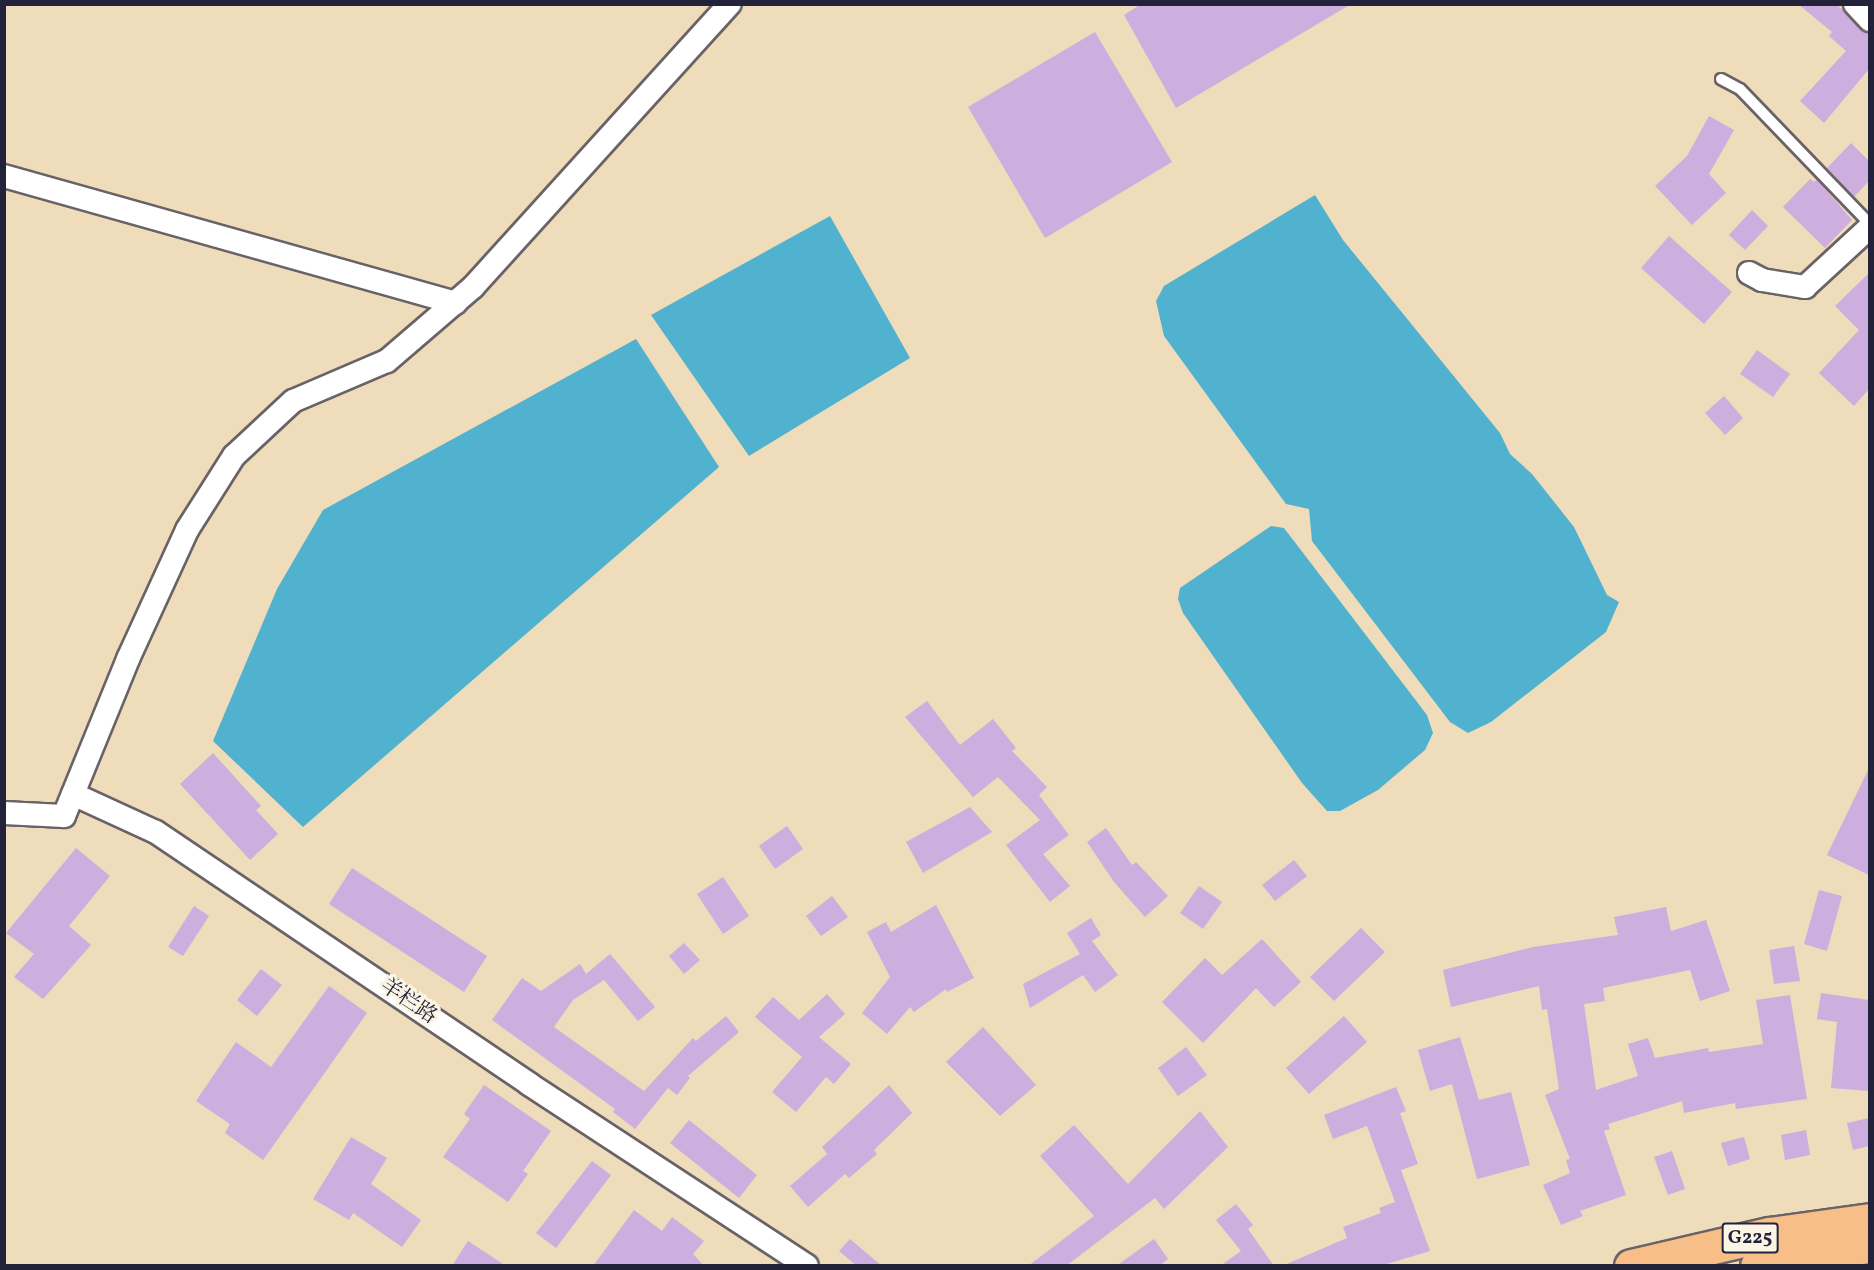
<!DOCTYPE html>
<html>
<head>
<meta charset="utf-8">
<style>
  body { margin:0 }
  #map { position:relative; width:1874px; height:1270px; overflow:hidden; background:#eedcba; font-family:Vollkorn,"Noto Serif SC",serif }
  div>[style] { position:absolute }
  .water>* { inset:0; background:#50b2ce }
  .building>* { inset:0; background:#ceaddf }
  .roads { filter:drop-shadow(2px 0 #696367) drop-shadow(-2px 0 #696367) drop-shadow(0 2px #696367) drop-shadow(0 -2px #696367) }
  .lane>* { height:10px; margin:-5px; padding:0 5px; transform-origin:5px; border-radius:5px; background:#fff }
  .street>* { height:22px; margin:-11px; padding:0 11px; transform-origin:11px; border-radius:11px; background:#fff }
  .highway>* { height:33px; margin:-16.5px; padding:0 16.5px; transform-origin:16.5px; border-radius:16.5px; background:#f7be87 }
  span { translate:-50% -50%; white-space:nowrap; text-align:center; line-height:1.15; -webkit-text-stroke:6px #fcf5e5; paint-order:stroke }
  .shield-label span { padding:2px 4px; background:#fcf5e5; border:2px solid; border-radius:4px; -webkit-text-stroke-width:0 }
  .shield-label { font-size:20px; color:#22223b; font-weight:700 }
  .street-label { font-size:21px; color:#22223b }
  .frame { position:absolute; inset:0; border:6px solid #22223b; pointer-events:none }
</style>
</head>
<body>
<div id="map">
  <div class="water">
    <div style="clip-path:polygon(1315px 195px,1343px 240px,1500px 433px,1510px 454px,1532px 474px,1574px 527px,1607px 595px,1619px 602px,1606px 632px,1491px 722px,1468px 733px,1450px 722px,1312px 541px,1309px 509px,1286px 504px,1164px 336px,1156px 301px,1164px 286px)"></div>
    <div style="clip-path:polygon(830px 216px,910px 358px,749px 456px,651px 315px)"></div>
    <div style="clip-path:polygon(636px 339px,719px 467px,303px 827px,213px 741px,277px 589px,323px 510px)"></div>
    <div style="clip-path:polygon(1271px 526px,1284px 528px,1427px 715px,1433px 733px,1425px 750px,1378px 790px,1340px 811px,1327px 811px,1302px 783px,1183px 613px,1178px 599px,1180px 588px)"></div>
  </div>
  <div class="building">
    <div style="clip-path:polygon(1141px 4px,1351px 4px,1176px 108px,1124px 15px)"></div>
    <div style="clip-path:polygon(1798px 4px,1836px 4px,1869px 34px,1869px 69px,1824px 123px,1800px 101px,1846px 51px,1829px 36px,1832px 32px)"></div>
    <div style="clip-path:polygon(1095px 32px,1172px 162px,1045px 238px,968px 107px)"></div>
    <div style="clip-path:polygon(1709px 116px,1734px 130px,1709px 174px,1726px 193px,1692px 225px,1655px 186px,1687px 156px)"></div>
    <div style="clip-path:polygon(1851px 143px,1869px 161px,1869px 181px,1854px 197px,1827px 168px)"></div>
    <div style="clip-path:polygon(1810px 179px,1814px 182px,1817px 179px,1852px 220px,1825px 248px,1783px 207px)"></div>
    <div style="clip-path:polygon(1752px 210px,1768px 226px,1745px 250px,1729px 235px)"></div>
    <div style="clip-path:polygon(1669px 236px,1732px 292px,1704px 324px,1641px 268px)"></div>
    <div style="clip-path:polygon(1869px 273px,1869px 389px,1854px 406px,1819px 373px,1859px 330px,1835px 306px)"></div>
    <div style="clip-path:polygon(1757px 350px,1790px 374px,1773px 397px,1740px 374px)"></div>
    <div style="clip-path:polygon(1724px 396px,1743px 418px,1725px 435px,1705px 413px)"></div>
    <div style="clip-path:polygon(927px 701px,960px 745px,993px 719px,1016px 748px,1012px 751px,1047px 787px,1039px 795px,1069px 835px,1043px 854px,1070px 886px,1050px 902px,1006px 845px,1040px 820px,998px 777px,973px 797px,905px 717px)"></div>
    <div style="clip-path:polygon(213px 753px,261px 806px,256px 810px,278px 834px,250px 860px,180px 784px)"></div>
    <div style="clip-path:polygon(1869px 768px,1869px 875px,1827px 855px)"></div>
    <div style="clip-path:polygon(970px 807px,992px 832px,923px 873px,906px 842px)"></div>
    <div style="clip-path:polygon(787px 826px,803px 849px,775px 869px,759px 846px)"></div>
    <div style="clip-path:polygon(1106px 828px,1132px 865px,1136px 862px,1168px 896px,1145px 917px,1114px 882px,1087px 842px)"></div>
    <div style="clip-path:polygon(76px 848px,110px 876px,69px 926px,91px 945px,43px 999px,14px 977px,34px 954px,6px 933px)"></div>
    <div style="clip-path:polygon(1294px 860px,1307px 876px,1275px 901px,1262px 885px)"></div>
    <div style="clip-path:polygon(352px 868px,487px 956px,464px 992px,329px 904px)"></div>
    <div style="clip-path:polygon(723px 877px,749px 916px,723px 934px,697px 894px)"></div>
    <div style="clip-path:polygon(1199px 886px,1222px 902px,1203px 929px,1180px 913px)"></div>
    <div style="clip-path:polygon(1819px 890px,1842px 896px,1827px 951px,1804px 944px)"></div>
    <div style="clip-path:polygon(832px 896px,848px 917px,821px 936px,806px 916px)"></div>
    <div style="clip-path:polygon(936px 905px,974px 978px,947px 992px,946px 989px,914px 1012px,910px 1007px,887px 1034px,862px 1013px,890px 977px,867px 932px,886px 922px,891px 932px)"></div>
    <div style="clip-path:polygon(194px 906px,209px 916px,183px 956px,168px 947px)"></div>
    <div style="clip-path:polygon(1666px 907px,1671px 931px,1706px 920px,1730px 991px,1700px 1001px,1690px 970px,1603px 988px,1605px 1001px,1584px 1004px,1596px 1090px,1638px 1076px,1628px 1044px,1648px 1038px,1655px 1058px,1708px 1048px,1709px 1052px,1763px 1044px,1756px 1000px,1790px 995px,1807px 1099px,1736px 1109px,1735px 1103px,1684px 1113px,1682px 1101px,1608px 1124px,1610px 1129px,1604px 1131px,1626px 1195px,1580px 1211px,1583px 1216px,1561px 1225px,1543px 1185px,1570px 1173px,1566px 1160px,1570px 1159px,1545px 1095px,1559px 1089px,1547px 1009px,1542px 1010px,1539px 986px,1451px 1007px,1443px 970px,1533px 947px,1618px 935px,1614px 917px)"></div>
    <div style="clip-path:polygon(1091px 918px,1101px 935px,1092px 941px,1118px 975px,1095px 992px,1083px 975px,1030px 1008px,1023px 984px,1080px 954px,1067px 933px)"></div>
    <div style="clip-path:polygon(1361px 928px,1385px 952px,1334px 1001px,1310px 977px)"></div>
    <div style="clip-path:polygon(1262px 939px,1301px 982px,1274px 1007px,1256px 988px,1203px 1043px,1162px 1002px,1205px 958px,1222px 975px)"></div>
    <div style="clip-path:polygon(684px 943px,700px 960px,684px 974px,669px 956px)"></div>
    <div style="clip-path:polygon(1794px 946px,1800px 981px,1774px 984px,1769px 950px)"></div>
    <div style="clip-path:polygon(610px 954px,655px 1007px,638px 1021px,604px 980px,573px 1000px,554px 1027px,644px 1091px,693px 1038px,696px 1041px,726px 1016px,739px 1032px,688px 1076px,690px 1078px,677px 1095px,668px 1088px,635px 1129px,613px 1112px,615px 1109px,492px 1020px,522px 978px,541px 991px,580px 964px,586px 974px)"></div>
    <div style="clip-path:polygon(261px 969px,282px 985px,257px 1016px,237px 1000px)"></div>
    <div style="clip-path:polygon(329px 986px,367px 1013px,263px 1160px,225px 1133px,230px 1124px,196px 1101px,236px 1042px,271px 1067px)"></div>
    <div style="clip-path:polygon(1821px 993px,1869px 1000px,1869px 1091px,1831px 1088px,1837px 1022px,1817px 1019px)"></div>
    <div style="clip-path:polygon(827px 994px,845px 1014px,819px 1037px,851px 1064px,834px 1084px,826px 1077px,796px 1112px,772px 1092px,802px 1057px,755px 1017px,773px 997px,799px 1020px)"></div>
    <div style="clip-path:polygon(1344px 1016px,1367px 1042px,1309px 1094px,1286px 1068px)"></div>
    <div style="clip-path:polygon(983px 1027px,1036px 1085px,1000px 1116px,946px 1062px)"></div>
    <div style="clip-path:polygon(1460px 1037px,1479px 1100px,1511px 1092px,1530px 1165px,1477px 1179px,1452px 1084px,1430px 1091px,1418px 1050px)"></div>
    <div style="clip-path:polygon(1186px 1047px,1207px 1075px,1178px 1096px,1158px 1068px)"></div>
    <div style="clip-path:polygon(484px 1085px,551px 1131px,523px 1171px,528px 1174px,508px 1202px,443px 1157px,470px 1119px,464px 1114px)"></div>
    <div style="clip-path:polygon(889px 1085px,912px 1113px,874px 1150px,877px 1154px,849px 1178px,845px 1174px,808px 1207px,790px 1186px,827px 1154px,822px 1147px)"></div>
    <div style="clip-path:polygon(1396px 1087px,1406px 1111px,1400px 1113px,1418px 1164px,1401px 1170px,1430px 1251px,1380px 1266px,1282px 1266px,1347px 1238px,1343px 1227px,1381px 1213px,1379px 1208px,1395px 1202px,1367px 1126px,1333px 1139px,1324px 1115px)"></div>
    <div style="clip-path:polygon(1200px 1111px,1228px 1147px,1164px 1209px,1155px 1198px,1066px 1266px,1028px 1266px,1094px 1216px,1040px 1156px,1074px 1125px,1128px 1184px)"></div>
    <div style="clip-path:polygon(1869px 1118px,1869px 1146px,1853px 1150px,1847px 1123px)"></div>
    <div style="clip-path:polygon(689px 1120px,757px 1175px,739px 1198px,670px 1143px)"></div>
    <div style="clip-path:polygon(1806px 1130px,1810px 1155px,1785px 1160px,1781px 1135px)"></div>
    <div style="clip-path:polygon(351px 1137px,387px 1158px,371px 1184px,421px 1220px,402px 1247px,353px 1213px,349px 1220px,313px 1199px)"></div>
    <div style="clip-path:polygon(1744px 1137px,1750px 1159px,1728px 1166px,1721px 1143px)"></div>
    <div style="clip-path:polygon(1672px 1151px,1685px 1189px,1668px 1195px,1654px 1157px)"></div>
    <div style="clip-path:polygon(592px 1161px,611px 1175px,556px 1248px,536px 1233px)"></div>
    <div style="clip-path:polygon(1236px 1204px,1253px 1225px,1248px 1229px,1274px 1266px,1220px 1266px,1241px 1251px,1216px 1220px)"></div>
    <div style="clip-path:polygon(634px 1210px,662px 1231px,672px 1217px,704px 1241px,693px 1254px,704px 1266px,593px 1266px)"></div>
    <div style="clip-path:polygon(850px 1239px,882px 1266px,857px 1266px,839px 1251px)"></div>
    <div style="clip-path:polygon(1154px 1239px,1168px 1259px,1159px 1266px,1116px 1266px)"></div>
    <div style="clip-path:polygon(468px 1241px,506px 1266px,452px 1266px)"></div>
  </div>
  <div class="roads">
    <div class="lane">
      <div style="left:1721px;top:79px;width:21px;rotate:28deg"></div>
      <div style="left:1740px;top:89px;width:187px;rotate:46.1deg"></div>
    </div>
    <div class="street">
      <div style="left:1855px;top:4px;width:22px;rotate:47deg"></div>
      <div style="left:4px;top:176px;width:469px;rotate:15.7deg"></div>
      <div style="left:1749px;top:273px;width:15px;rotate:28deg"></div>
      <div style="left:1762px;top:280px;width:44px;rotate:9.2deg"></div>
      <div style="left:1805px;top:287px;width:88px;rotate:-42.7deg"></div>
      <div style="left:73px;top:794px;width:91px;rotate:24.6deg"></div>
      <div style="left:156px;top:832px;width:450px;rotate:34deg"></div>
      <div style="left:529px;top:1084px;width:332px;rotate:33.2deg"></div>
      <div style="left:4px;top:813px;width:60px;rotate:2.9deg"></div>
      <div style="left:64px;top:816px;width:170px;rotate:-67.8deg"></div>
      <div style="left:128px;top:659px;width:142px;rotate:-65.4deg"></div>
      <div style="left:187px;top:530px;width:88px;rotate:-57.6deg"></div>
      <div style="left:234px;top:456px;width:81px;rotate:-43deg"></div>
      <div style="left:293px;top:401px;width:102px;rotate:-23.1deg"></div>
      <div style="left:387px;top:361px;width:113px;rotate:-40.7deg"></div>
      <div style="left:473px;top:287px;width:382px;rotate:-47.8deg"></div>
    </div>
    <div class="highway">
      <div style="left:1631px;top:1266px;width:142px;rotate:-13.1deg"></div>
      <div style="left:1769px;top:1234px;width:102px;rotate:-7.9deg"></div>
      <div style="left:1757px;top:1266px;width:49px;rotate:-15.5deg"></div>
      <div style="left:1804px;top:1253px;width:66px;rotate:-6.1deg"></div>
    </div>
  </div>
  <div class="shield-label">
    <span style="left:1750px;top:1238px">G225</span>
  </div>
  <div class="street-label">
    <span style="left:408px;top:1002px;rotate:34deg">羊栏路</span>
  </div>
  <div class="frame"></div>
</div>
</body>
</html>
